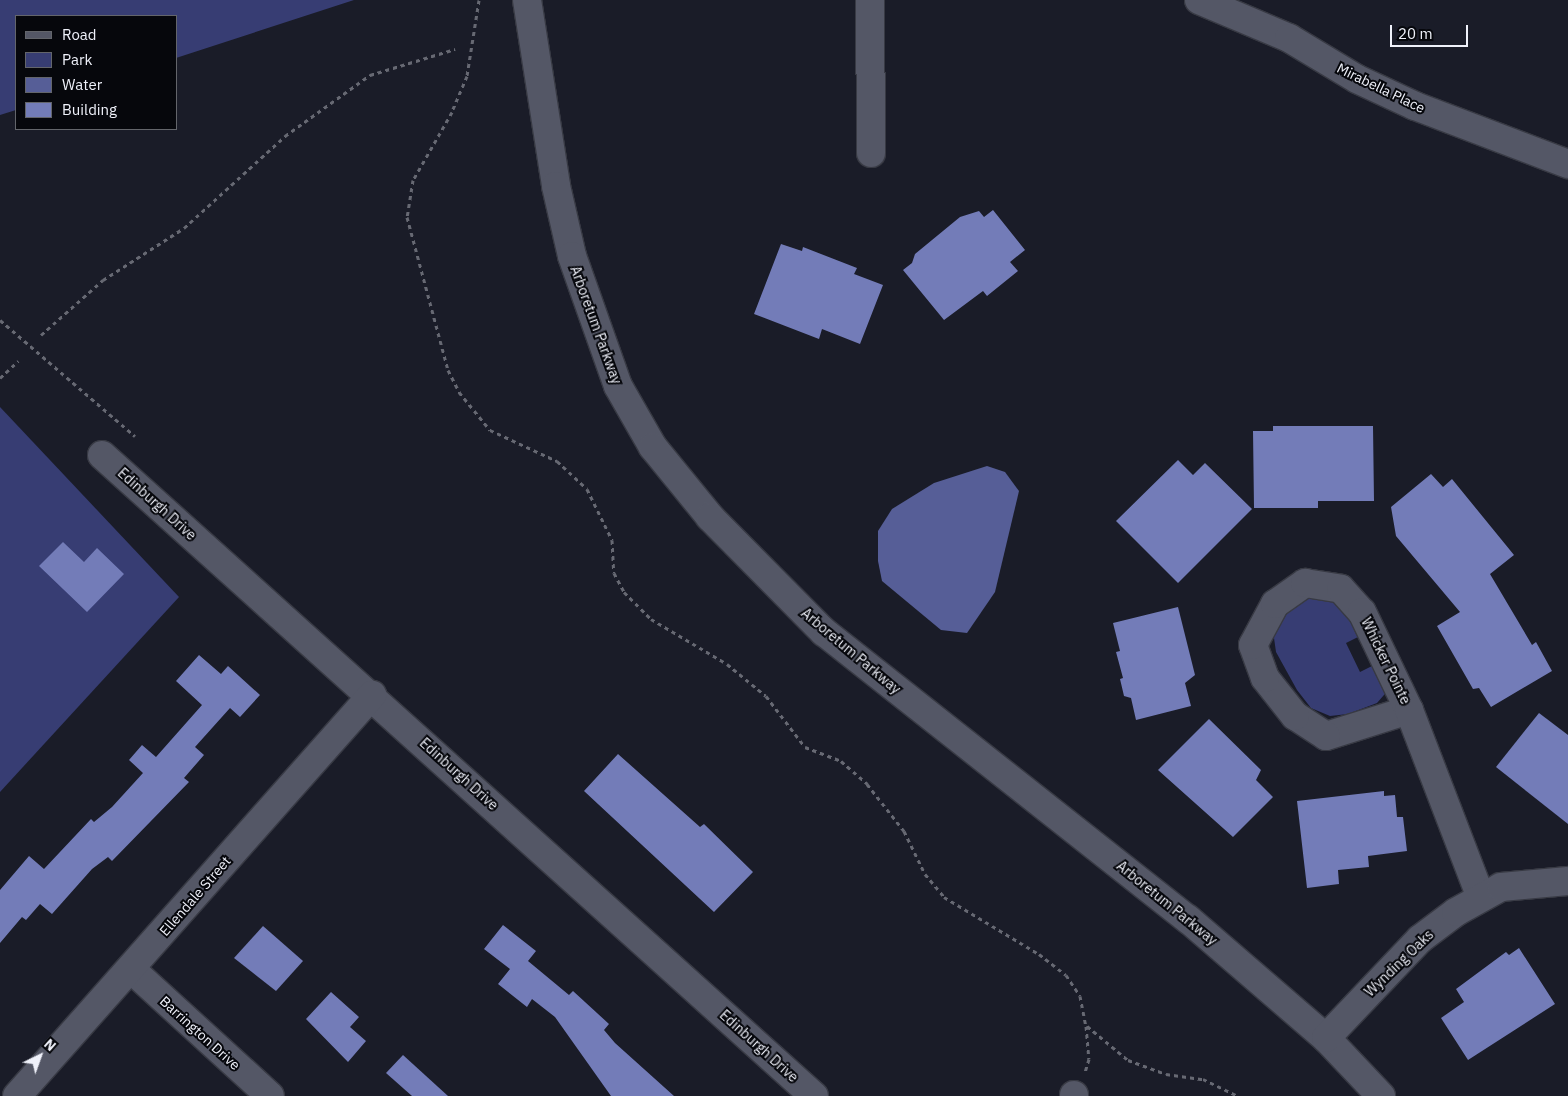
<!DOCTYPE html>
<html>
<head>
<meta charset="utf-8">
<style>
  body { margin:0 }
  #map { position:relative; width:1568px; height:1096px; overflow:hidden; background:#1a1c28; font-family:"IBM Plex Sans",sans-serif }
  div>[style] { position:absolute }
  .green>* { inset:0; background:#373d73 }
  .water>* { inset:0; background:#565e97 }
  .building>* { inset:0; background:#737cb8 }
  .path>* { height:3px; margin-top:-1.5px; transform-origin:0; background:repeating-linear-gradient(90deg,#676973 0 4px,transparent 0 8px) }
  .roads { filter:drop-shadow(1px 0 #383a44) drop-shadow(-1px 0 #383a44) drop-shadow(0 1px #383a44) drop-shadow(0 -1px #383a44) }
  .minor>* { height:28px; margin:-14px; padding:0 14px; transform-origin:14px; border-radius:14px; background:#545766 }
  span { translate:-50% -50%; white-space:nowrap; text-align:center; line-height:1.15; -webkit-text-stroke:4px #06070c; paint-order:stroke }
  .street-label { font-size:14px; color:#eff1fa }
  .legend { position:absolute; left:15px; top:15px; width:162px; height:115px; box-sizing:border-box; background:#06070c; border:1px solid #63656b; margin:0; padding:6px 9px; list-style:none; font-size:15px; color:#eff1fa }
  .legend li { display:flex; align-items:center; gap:10px; height:25px }
  .legend b { width:25px; border:1px solid #63656b }
  .north { position:absolute; left:15px; top:1031px; width:50px; height:50px; -webkit-text-stroke:4px #06070c; paint-order:stroke; rotate:42deg; font-size:14px; font-weight:700; line-height:20px; text-align:center; color:#eff1fa }
  .north::after { content:''; display:block; margin:auto; width:18px; height:22px; background:#eff1fa; clip-path:polygon(50% 0,100% 100%,50% 72%,0 100%) }
  .scale { position:absolute; left:1390px; top:25px; width:78px; height:22px; box-sizing:border-box; border:2px solid #eff1fa; border-top:0; padding-left:6px; font-size:15px; line-height:18px; white-space:nowrap; color:#eff1fa; -webkit-text-stroke:4px #06070c; paint-order:stroke }
</style>
</head>
<body>
<div id="map">
  <div class="green">
    <div style="clip-path:polygon(0 0,354px 0,176px 58px,176px 16px,16px 16px,16px 110px,0 115px)"></div>
    <div style="clip-path:polygon(0 407px,179px 597px,0 792px)"></div>
    <div style="clip-path:polygon(1333px 596px,1366px 633px,1346px 643px,1360px 672px,1380px 662px,1390px 688px,1377px 703px,1348px 714px,1330px 716px,1311px 708px,1297px 690px,1276px 652px,1273px 631px,1277px 620px,1301px 597px)"></div>
  </div>
  <div class="water">
    <div style="clip-path:polygon(987px 466px,1005px 472px,1019px 491px,995px 592px,967px 633px,941px 630px,882px 581px,878px 561px,878px 531px,892px 509px,934px 483px)"></div>
  </div>
  <div class="building">
    <div style="clip-path:polygon(993px 210px,1025px 250px,1010px 262px,1018px 271px,987px 296px,983px 291px,944px 320px,903px 270px,912px 263px,915px 254px,960px 217px,979px 211px,984px 217px)"></div>
    <div style="clip-path:polygon(781px 244px,802px 251px,803px 247px,857px 268px,854px 274px,883px 285px,860px 344px,822px 329px,819px 339px,754px 314px)"></div>
    <div style="clip-path:polygon(1273px 426px,1373px 426px,1374px 501px,1318px 501px,1318px 508px,1254px 508px,1253px 431px,1273px 431px)"></div>
    <div style="clip-path:polygon(1178px 460px,1193px 475px,1205px 463px,1252px 509px,1178px 583px,1116px 521px)"></div>
    <div style="clip-path:polygon(1431px 474px,1443px 487px,1452px 479px,1514px 555px,1490px 574px,1532px 645px,1536px 642px,1552px 671px,1491px 707px,1479px 688px,1473px 689px,1437px 626px,1460px 612px,1396px 536px,1391px 507px)"></div>
    <div style="clip-path:polygon(63px 542px,84px 562px,97px 548px,124px 574px,87px 612px,39px 566px)"></div>
    <div style="clip-path:polygon(1178px 607px,1195px 675px,1185px 683px,1191px 706px,1136px 720px,1131px 698px,1124px 696px,1120px 679px,1123px 678px,1116px 652px,1120px 651px,1113px 623px)"></div>
    <div style="clip-path:polygon(199px 655px,221px 674px,228px 666px,260px 695px,240px 717px,230px 708px,195px 747px,204px 755px,184px 778px,189px 782px,112px 861px,108px 857px,92px 869px,52px 914px,40px 904px,26px 920px,22px 917px,0 943px,0 890px,29px 856px,44px 869px,91px 819px,94px 822px,112px 807px,143px 773px,129px 760px,142px 745px,156px 757px,202px 705px,176px 681px)"></div>
    <div style="clip-path:polygon(1539px 713px,1568px 735px,1568px 824px,1496px 767px)"></div>
    <div style="clip-path:polygon(1209px 719px,1261px 770px,1256px 780px,1273px 797px,1233px 837px,1158px 770px)"></div>
    <div style="clip-path:polygon(618px 754px,700px 827px,704px 824px,753px 872px,714px 912px,584px 791px)"></div>
    <div style="clip-path:polygon(1384px 791px,1384px 796px,1395px 795px,1397px 817px,1403px 817px,1407px 851px,1368px 856px,1369px 867px,1338px 870px,1339px 884px,1307px 888px,1297px 801px)"></div>
    <div style="clip-path:polygon(503px 925px,536px 951px,528px 961px,569px 995px,573px 991px,609px 1024px,604px 1030px,615px 1043px,674px 1096px,611px 1096px,555px 1017px,532px 999px,527px 1007px,498px 984px,510px 969px,484px 949px)"></div>
    <div style="clip-path:polygon(263px 926px,303px 961px,276px 991px,234px 958px)"></div>
    <div style="clip-path:polygon(1519px 948px,1555px 1004px,1468px 1060px,1441px 1018px,1464px 1002px,1456px 989px,1506px 952px,1509px 955px)"></div>
    <div style="clip-path:polygon(331px 992px,359px 1017px,350px 1027px,366px 1041px,348px 1062px,306px 1019px)"></div>
    <div style="clip-path:polygon(403px 1055px,448px 1096px,412px 1096px,386px 1073px)"></div>
  </div>
  <div class="path">
    <div style="left:479px;top:0;width:77px;rotate:99deg"></div>
    <div style="left:467px;top:76px;width:39px;rotate:113deg"></div>
    <div style="left:452px;top:112px;width:78px;rotate:119.8deg"></div>
    <div style="left:413px;top:180px;width:37px;rotate:99deg"></div>
    <div style="left:407px;top:217px;width:158px;rotate:75deg"></div>
    <div style="left:448px;top:370px;width:25px;rotate:63deg"></div>
    <div style="left:459px;top:392px;width:49px;rotate:50.8deg"></div>
    <div style="left:490px;top:430px;width:74px;rotate:24.8deg"></div>
    <div style="left:557px;top:461px;width:41px;rotate:43deg"></div>
    <div style="left:587px;top:489px;width:57px;rotate:63.9deg"></div>
    <div style="left:612px;top:540px;width:33px;rotate:87deg"></div>
    <div style="left:614px;top:573px;width:21px;rotate:62deg"></div>
    <div style="left:624px;top:592px;width:38px;rotate:45deg"></div>
    <div style="left:651px;top:619px;width:88px;rotate:30.6deg"></div>
    <div style="left:727px;top:664px;width:50px;rotate:39.4deg"></div>
    <div style="left:766px;top:696px;width:64px;rotate:52.6deg"></div>
    <div style="left:805px;top:747px;width:39px;rotate:21deg"></div>
    <div style="left:841px;top:761px;width:35px;rotate:41deg"></div>
    <div style="left:867px;top:784px;width:60px;rotate:51.8deg"></div>
    <div style="left:904px;top:831px;width:48px;rotate:64deg"></div>
    <div style="left:925px;top:874px;width:30px;rotate:50deg"></div>
    <div style="left:944px;top:897px;width:111px;rotate:31deg"></div>
    <div style="left:1039px;top:954px;width:34px;rotate:38deg"></div>
    <div style="left:1066px;top:975px;width:25px;rotate:56deg"></div>
    <div style="left:1080px;top:996px;width:31px;rotate:79deg"></div>
    <div style="left:1086px;top:1026px;width:33px;rotate:85deg"></div>
    <div style="left:1089px;top:1059px;width:14px;rotate:107deg"></div>
    <div style="left:0;top:320px;width:178px;rotate:40.7deg"></div>
    <div style="left:41px;top:335px;width:83px;rotate:-41.6deg"></div>
    <div style="left:103px;top:280px;width:96px;rotate:-32.7deg"></div>
    <div style="left:184px;top:228px;width:137px;rotate:-42.3deg"></div>
    <div style="left:285px;top:136px;width:105px;rotate:-35.7deg"></div>
    <div style="left:370px;top:75px;width:89px;rotate:-17deg"></div>
    <div style="left:0;top:378px;width:25px;rotate:-43deg"></div>
    <div style="left:1087px;top:1026px;width:53px;rotate:39.7deg"></div>
    <div style="left:1128px;top:1060px;width:40px;rotate:20.2deg"></div>
    <div style="left:1166px;top:1074px;width:37px;rotate:8deg"></div>
    <div style="left:1203px;top:1079px;width:39px;rotate:26deg"></div>
  </div>
  <div class="roads">
    <div class="minor">
      <div style="left:527px;top:0;width:188px;rotate:81.1deg"></div>
      <div style="left:556px;top:186px;width:72px;rotate:77.1deg"></div>
      <div style="left:572px;top:256px;width:138px;rotate:70.5deg"></div>
      <div style="left:618px;top:386px;width:70px;rotate:60.2deg"></div>
      <div style="left:653px;top:447px;width:90px;rotate:50.8deg"></div>
      <div style="left:710px;top:517px;width:162px;rotate:45.3deg"></div>
      <div style="left:824px;top:632px;width:464px;rotate:38.3deg"></div>
      <div style="left:1188px;top:919px;width:182px;rotate:40.8deg"></div>
      <div style="left:1326px;top:1038px;width:80px;rotate:46.5deg"></div>
      <div style="left:870px;top:0;width:153px;rotate:89.6deg"></div>
      <div style="left:1199px;top:0;width:98px;rotate:22.9deg"></div>
      <div style="left:1289px;top:38px;width:79px;rotate:31.1deg"></div>
      <div style="left:1357px;top:79px;width:64px;rotate:25deg"></div>
      <div style="left:1415px;top:106px;width:164px;rotate:20.8deg"></div>
      <div style="left:102px;top:455px;width:958px;rotate:42deg"></div>
      <div style="left:1409px;top:710px;width:87px;rotate:162.6deg"></div>
      <div style="left:1326px;top:736px;width:37px;rotate:-147deg"></div>
      <div style="left:1295px;top:716px;width:48px;rotate:-128.3deg"></div>
      <div style="left:1265px;top:678px;width:35px;rotate:-110deg"></div>
      <div style="left:1253px;top:645px;width:47px;rotate:-61.8deg"></div>
      <div style="left:1275px;top:604px;width:37px;rotate:-35deg"></div>
      <div style="left:1305px;top:583px;width:36px;rotate:9deg"></div>
      <div style="left:1341px;top:589px;width:31px;rotate:48deg"></div>
      <div style="left:1362px;top:612px;width:109px;rotate:64.4deg"></div>
      <div style="left:1409px;top:710px;width:201px;rotate:69deg"></div>
      <div style="left:131px;top:969px;width:188px;rotate:42.4deg"></div>
      <div style="left:1326px;top:1038px;width:137px;rotate:-46.5deg"></div>
      <div style="left:1420px;top:939px;width:45px;rotate:-36.9deg"></div>
      <div style="left:1456px;top:912px;width:51px;rotate:-29.1deg"></div>
      <div style="left:1501px;top:887px;width:67px;rotate:-5.1deg"></div>
      <div style="left:17px;top:1096px;width:536px;rotate:-48.48deg"></div>
      <div style="left:1074px;top:1096px;width:1px;rotate:-90deg"></div>
    </div>
  </div>
  <div class="street-label">
    <span style="left:1381px;top:88px;rotate:26deg">Mirabella Place</span>
    <span style="left:596px;top:325px;rotate:70deg">Arboretum Parkway</span>
    <span style="left:157px;top:504px;rotate:42deg">Edinburgh Drive</span>
    <span style="left:851px;top:651px;rotate:40deg">Arboretum Parkway</span>
    <span style="left:1386px;top:661px;rotate:64deg">Whicker Pointe</span>
    <span style="left:459px;top:774px;rotate:42deg">Edinburgh Drive</span>
    <span style="left:195px;top:896px;rotate:-49deg">Ellendale Street</span>
    <span style="left:1167px;top:903px;rotate:39deg">Arboretum Parkway</span>
    <span style="left:1399px;top:963px;rotate:-44deg">Wynding Oaks</span>
    <span style="left:200px;top:1033px;rotate:42deg">Barrington Drive</span>
    <span style="left:759px;top:1046px;rotate:42deg">Edinburgh Drive</span>
  </div>
  <ul class="legend">
  <li><b style="height:6px;background:#545766"></b>Road</li>
  <li><b style="height:14px;background:#373d73"></b>Park</li>
  <li><b style="height:14px;background:#565e97"></b>Water</li>
  <li><b style="height:14px;background:#737cb8"></b>Building</li>
  </ul>
  <div class="north">N</div>
  <div class="scale">20 m</div>
</div>
</body>
</html>
